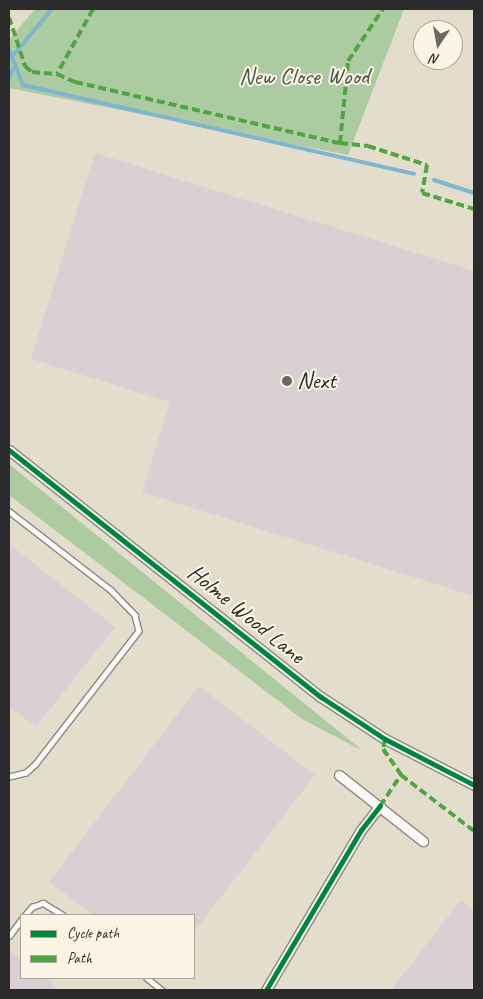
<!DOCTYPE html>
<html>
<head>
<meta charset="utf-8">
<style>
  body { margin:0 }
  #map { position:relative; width:483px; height:999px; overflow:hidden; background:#e3ddcb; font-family:Caveat,sans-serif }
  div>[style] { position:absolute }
  .forest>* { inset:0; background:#adcba0 }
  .stream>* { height:4px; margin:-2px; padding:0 2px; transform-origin:2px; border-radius:2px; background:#7fb6ce }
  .building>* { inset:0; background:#d8d0d3 }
  .roads { filter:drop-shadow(1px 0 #8d8981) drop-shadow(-1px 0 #8d8981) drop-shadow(0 1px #8d8981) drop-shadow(0 -1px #8d8981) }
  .service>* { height:4.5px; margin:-2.25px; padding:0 2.25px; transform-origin:2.25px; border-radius:2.25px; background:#fbfaf7 }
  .minor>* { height:9px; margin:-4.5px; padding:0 4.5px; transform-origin:4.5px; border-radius:4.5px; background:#fbfaf7 }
  .quiet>* { height:4px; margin-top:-2px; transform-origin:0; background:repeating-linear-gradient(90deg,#51a443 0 8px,transparent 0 12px) }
  .cycleway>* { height:5px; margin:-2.5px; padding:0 2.5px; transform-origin:2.5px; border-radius:2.5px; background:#00873e }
  .dots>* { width:14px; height:14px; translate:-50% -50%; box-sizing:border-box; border:2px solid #fcf5e5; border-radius:50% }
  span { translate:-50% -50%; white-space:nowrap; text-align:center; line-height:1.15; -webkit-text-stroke:4px #fcf5e5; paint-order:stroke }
  .park-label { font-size:24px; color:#485845 }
  .poi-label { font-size:24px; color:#2b2b2b }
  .left { translate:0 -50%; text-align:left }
  .street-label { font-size:24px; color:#2b2b2b }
  .frame { position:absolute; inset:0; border:10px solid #2b2b2b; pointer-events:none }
  .legend { position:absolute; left:20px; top:914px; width:175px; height:65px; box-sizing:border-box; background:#fcf5e5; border:1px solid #a8a49b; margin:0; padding:6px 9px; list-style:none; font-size:15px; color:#2b2b2b }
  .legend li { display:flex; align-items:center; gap:10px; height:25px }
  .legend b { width:25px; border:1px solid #a8a49b }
  .north { position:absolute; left:413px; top:20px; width:50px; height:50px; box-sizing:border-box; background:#fcf5e5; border:1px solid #a8a49b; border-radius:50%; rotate:192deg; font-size:14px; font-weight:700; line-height:20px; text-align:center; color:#2b2b2b }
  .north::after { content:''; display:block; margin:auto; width:18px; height:22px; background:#6b6963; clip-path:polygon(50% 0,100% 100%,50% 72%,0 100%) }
</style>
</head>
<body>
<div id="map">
  <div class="forest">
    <div style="clip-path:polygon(35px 9px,404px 9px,348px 155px,9px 88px,9px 40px)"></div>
    <div style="clip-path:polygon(9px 464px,363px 751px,302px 719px,9px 495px)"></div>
  </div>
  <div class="stream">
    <div style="left:9px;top:49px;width:39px;rotate:69deg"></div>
    <div style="left:23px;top:85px;width:401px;rotate:12.8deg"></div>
    <div style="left:12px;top:57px;width:62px;rotate:-50.2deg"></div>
    <div style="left:9px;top:78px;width:14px;rotate:-65deg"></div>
    <div style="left:434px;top:180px;width:42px;rotate:18deg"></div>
  </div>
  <div class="building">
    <div style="clip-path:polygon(95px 153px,474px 271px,474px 596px,142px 492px,170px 402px,31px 359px)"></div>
    <div style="clip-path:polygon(9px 544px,115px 627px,36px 727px,9px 706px)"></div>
    <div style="clip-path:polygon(199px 686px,315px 775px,194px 932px,194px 915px,93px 915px,49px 882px)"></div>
    <div style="clip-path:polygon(461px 900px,474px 910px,474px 990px,391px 990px)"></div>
    <div style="clip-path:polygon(9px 949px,21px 959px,21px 978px,44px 978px,59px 990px,9px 990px)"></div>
  </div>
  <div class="roads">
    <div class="service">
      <div style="left:9px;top:511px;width:129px;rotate:37.8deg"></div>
      <div style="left:111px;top:590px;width:35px;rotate:46deg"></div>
      <div style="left:135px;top:615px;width:16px;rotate:76deg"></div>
      <div style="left:139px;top:631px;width:168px;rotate:127.8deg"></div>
      <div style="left:36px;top:764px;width:13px;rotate:138deg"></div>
      <div style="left:26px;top:773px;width:17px;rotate:167deg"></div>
      <div style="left:25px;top:915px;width:11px;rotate:-49deg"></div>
      <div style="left:32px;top:907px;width:12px;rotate:-20deg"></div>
      <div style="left:43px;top:903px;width:23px;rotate:31deg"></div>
      <div style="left:9px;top:936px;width:20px;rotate:-53deg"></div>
      <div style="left:147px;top:978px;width:19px;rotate:39deg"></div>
    </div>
    <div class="minor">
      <div style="left:9px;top:450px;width:398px;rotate:38.4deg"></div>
      <div style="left:321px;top:697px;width:77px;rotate:33.3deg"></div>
      <div style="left:385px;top:739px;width:100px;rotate:27.3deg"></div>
      <div style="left:339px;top:775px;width:107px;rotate:38.2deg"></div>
      <div style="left:266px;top:990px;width:186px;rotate:-59.3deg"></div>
      <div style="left:361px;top:830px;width:31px;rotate:-52deg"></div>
    </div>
  </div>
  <div class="quiet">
    <div style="left:93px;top:9px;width:74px;rotate:119deg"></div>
    <div style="left:57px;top:74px;width:20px;rotate:24deg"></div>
    <div style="left:75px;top:82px;width:272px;rotate:13deg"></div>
    <div style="left:340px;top:143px;width:28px;rotate:6deg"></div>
    <div style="left:368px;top:146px;width:62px;rotate:17.9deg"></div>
    <div style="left:427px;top:165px;width:28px;rotate:100deg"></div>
    <div style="left:422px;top:193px;width:54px;rotate:17.1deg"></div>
    <div style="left:9px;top:17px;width:52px;rotate:71.9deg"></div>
    <div style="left:25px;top:66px;width:9px;rotate:41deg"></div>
    <div style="left:32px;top:72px;width:25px;rotate:5deg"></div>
    <div style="left:340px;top:143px;width:82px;rotate:-84.4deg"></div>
    <div style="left:348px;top:61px;width:63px;rotate:-56.1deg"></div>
    <div style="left:385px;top:739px;width:10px;rotate:101deg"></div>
    <div style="left:383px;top:749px;width:32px;rotate:55deg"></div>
    <div style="left:401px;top:775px;width:92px;rotate:37.5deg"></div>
    <div style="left:380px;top:806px;width:37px;rotate:-56deg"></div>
  </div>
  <div class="cycleway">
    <div style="left:9px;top:450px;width:398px;rotate:38.4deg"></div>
    <div style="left:321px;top:697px;width:77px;rotate:33.3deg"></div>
    <div style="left:385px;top:739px;width:100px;rotate:27.3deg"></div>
    <div style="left:266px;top:990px;width:186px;rotate:-59.3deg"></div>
    <div style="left:361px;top:830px;width:31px;rotate:-52deg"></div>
  </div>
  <div class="dots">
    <div style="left:287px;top:381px;background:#6b6963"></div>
  </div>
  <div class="park-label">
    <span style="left:304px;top:77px">New Close Wood</span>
  </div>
  <div class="poi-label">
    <span class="left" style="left:297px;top:381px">Next</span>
  </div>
  <div class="street-label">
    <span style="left:246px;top:614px;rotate:39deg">Holme Wood Lane</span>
  </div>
  <div class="frame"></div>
  <ul class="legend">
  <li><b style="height:6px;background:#00873e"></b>Cycle path</li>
  <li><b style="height:6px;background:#51a443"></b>Path</li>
  </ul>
  <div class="north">N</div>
</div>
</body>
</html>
